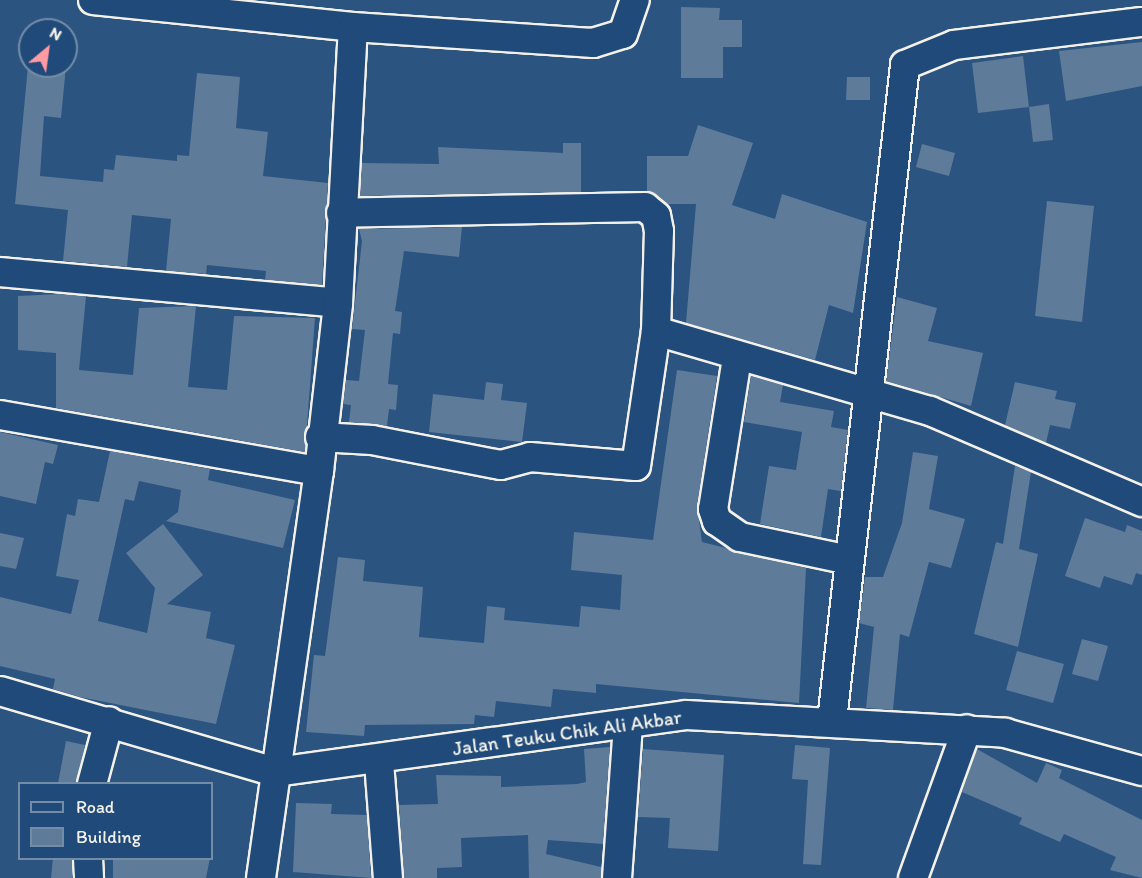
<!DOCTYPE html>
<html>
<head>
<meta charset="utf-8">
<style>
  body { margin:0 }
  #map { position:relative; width:1142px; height:878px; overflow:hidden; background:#2c5481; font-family:Itim,sans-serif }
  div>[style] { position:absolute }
  .building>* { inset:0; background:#5e7b9a }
  .roads { filter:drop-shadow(2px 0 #f4f1e8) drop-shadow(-2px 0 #f4f1e8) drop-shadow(0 2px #f4f1e8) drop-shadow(0 -2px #f4f1e8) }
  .minor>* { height:28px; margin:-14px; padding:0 14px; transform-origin:14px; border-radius:14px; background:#1f4a7a }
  span { translate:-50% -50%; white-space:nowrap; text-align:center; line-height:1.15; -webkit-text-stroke:5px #1f4a7a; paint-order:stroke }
  .street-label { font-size:20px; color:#f4f1e8 }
  .legend { position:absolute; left:18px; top:782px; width:195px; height:78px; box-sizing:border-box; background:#1f4a7a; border:2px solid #748da6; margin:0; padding:8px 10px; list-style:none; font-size:18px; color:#f4f1e8 }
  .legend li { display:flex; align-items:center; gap:12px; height:30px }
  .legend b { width:30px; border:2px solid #748da6 }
  .north { position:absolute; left:18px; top:18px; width:60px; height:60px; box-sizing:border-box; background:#1f4a7a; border:2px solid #748da6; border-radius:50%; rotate:29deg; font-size:16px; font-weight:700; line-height:24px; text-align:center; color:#f4f1e8 }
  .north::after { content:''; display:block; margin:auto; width:21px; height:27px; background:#ff9aa2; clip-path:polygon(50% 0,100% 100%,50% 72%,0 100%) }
</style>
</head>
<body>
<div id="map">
  <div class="building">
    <div style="clip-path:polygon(681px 7px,720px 8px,719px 20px,742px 20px,742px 47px,723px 47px,723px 78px,681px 78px)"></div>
    <div style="clip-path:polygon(1142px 42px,1142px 86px,1066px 101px,1059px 51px)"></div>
    <div style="clip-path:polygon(1023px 56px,1029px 107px,978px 113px,972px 63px)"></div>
    <div style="clip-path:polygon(28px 66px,66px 66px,61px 118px,44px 116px,40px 176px,103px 182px,104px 169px,114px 170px,116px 155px,177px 161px,177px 155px,189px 156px,197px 73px,240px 77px,236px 128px,268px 132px,263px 176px,328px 183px,322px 285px,265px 280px,266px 271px,207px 265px,206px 274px,166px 271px,171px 219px,132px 215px,127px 267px,63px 261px,68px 210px,15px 204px)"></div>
    <div style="clip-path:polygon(847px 77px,870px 77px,870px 100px,846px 100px)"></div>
    <div style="clip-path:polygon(1049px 104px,1053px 140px,1033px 142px,1029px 107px)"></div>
    <div style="clip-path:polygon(698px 125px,753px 143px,732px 205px,775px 219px,782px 194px,867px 222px,853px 313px,829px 305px,815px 360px,686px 323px,696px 204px,667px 204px,647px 191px,647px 156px,688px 156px)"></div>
    <div style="clip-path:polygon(563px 143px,581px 143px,581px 192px,360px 196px,362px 163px,439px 164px,438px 147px,563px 153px)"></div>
    <div style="clip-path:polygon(922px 144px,955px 153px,949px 176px,916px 167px)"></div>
    <div style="clip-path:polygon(1047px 201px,1094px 206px,1082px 322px,1035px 316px)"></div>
    <div style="clip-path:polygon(462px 227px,459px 257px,404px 251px,395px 311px,402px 312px,400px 334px,393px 333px,388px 384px,398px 385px,396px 410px,389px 409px,387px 426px,349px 422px,351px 405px,343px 404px,346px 380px,359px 381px,365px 330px,352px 329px,362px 241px,359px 229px)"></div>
    <div style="clip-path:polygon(60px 294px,86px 296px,79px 370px,133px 375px,139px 308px,196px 306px,188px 387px,227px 390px,234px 316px,315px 318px,305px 452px,56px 408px,56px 353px,18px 350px,18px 296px)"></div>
    <div style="clip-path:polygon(897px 297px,937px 308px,928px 341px,983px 353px,971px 406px,886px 381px)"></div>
    <div style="clip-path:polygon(677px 370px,717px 376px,697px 506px,702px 542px,806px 568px,799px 703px,596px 684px,596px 693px,553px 689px,551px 707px,496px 701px,494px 717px,475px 715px,474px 724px,365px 725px,364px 736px,306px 732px,314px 655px,325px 656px,338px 557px,365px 560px,363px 581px,423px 587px,419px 637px,484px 643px,487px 606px,505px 608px,504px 620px,579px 627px,581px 606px,620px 610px,622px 575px,571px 570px,574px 532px,653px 540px)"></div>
    <div style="clip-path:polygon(751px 376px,783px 385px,780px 402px,834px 411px,831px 427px,848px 430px,841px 491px,828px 489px,821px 537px,760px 524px,769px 466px,796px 470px,802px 432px,744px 422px)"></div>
    <div style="clip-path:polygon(486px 382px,503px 384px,501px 400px,527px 403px,522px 442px,429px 432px,433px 394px,484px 400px)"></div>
    <div style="clip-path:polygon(1015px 382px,1057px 391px,1055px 399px,1076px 403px,1070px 429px,1050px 425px,1046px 443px,1005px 425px)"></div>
    <div style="clip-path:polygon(0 432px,58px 445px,53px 464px,45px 462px,36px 504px,0 496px)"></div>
    <div style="clip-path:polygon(110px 451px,210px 469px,208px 480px,295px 500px,283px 548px,166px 521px,178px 512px,181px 490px,139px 481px,134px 501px,125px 499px,98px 621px,147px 633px,155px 588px,126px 553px,163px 524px,203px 575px,167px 604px,211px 612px,206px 638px,235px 645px,216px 724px,80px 697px,53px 689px,55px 679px,0 666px,0 597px,71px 614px,79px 580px,56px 576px,67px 514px,75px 516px,78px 499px,99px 502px)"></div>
    <div style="clip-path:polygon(913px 452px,938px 456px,929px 509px,965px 519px,951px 568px,929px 562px,909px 637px,900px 634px,893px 710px,866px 708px,874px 627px,859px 623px,865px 577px,883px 577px,902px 523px)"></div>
    <div style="clip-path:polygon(1015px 466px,1031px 472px,1019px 549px,1038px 554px,1018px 647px,974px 634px,996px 542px,1003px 544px)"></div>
    <div style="clip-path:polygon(1085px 518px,1125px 532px,1127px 525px,1142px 531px,1142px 575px,1136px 573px,1132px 585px,1104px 576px,1100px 588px,1065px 576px)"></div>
    <div style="clip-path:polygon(0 533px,24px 538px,16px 569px,0 566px)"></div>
    <div style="clip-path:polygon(1082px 639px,1108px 646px,1098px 681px,1072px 674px)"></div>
    <div style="clip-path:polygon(1017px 651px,1064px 664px,1053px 703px,1006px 690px)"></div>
    <div style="clip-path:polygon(66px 741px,85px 745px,76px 783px,58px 783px)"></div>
    <div style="clip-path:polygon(795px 745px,830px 748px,821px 865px,803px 864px,808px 780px,792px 779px)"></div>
    <div style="clip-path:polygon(610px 747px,603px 844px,548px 840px,546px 854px,601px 867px,601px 878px,529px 878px,528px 835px,461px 838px,462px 867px,437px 868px,437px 878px,404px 878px,399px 805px,438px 804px,436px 775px,501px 776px,501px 787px,577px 784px,586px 782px,584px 749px)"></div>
    <div style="clip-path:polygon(643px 749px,724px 755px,718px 851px,668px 848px,670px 818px,638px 817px)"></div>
    <div style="clip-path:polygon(977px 749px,1037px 783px,1046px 763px,1062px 770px,1059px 778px,1142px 820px,1142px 878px,1110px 870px,1116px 857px,1064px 834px,1060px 842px,1035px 831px,1019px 824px,1022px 818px,962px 792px)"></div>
    <div style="clip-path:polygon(296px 803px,332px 804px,331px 814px,367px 815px,371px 878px,293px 872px)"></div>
    <div style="clip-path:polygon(53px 858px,72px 858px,72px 878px,51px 878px)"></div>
    <div style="clip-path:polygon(113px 858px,210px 858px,206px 878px,113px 878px)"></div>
  </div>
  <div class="roads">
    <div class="minor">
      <div style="left:93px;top:0;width:261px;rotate:5.9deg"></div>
      <div style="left:353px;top:27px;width:241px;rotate:3.8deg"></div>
      <div style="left:593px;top:43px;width:31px;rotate:-17deg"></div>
      <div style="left:623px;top:34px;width:36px;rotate:-71deg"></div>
      <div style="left:0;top:272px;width:339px;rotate:5.2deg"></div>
      <div style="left:656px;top:331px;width:285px;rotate:16.3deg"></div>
      <div style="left:930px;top:411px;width:231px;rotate:23.2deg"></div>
      <div style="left:737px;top:358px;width:153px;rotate:99deg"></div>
      <div style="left:713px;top:509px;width:13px;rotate:72deg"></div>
      <div style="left:717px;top:521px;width:28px;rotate:35deg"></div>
      <div style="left:740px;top:537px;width:111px;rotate:11.9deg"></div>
      <div style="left:0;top:415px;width:324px;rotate:10deg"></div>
      <div style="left:320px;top:437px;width:52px;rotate:3.3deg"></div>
      <div style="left:372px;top:440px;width:131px;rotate:11deg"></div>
      <div style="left:501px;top:465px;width:30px;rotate:-15deg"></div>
      <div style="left:530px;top:457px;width:106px;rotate:4.9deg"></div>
      <div style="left:636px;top:466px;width:136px;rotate:-81.6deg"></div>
      <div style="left:656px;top:331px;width:100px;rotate:-88.3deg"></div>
      <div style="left:659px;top:231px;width:15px;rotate:-101deg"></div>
      <div style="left:656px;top:216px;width:14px;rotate:-141deg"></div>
      <div style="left:645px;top:207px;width:304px;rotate:178.9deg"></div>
      <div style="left:0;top:691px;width:288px;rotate:16.4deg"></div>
      <div style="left:276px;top:772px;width:415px;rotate:-7.9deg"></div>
      <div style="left:687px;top:715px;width:319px;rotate:3.2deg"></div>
      <div style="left:1005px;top:733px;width:142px;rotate:15.5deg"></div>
      <div style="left:832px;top:721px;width:660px;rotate:-83.65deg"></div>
      <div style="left:905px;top:65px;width:53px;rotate:-22.2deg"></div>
      <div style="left:954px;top:45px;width:189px;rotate:-7deg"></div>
      <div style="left:379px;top:762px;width:116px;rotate:85.6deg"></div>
      <div style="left:92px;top:784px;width:65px;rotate:-74.9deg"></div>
      <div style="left:88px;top:858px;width:20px;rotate:87deg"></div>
      <div style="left:261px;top:878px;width:411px;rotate:-81.9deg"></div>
      <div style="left:319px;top:471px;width:169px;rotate:-83.5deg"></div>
      <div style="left:338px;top:303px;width:276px;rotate:-86.9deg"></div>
      <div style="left:617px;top:878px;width:152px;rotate:-85.9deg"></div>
      <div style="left:913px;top:878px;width:158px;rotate:-70.1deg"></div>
    </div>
  </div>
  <div class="street-label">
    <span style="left:567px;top:733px;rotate:-8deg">Jalan Teuku Chik Ali Akbar</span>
  </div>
  <ul class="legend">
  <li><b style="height:8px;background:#1f4a7a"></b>Road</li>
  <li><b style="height:16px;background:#5e7b9a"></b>Building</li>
  </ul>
  <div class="north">N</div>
</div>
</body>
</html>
